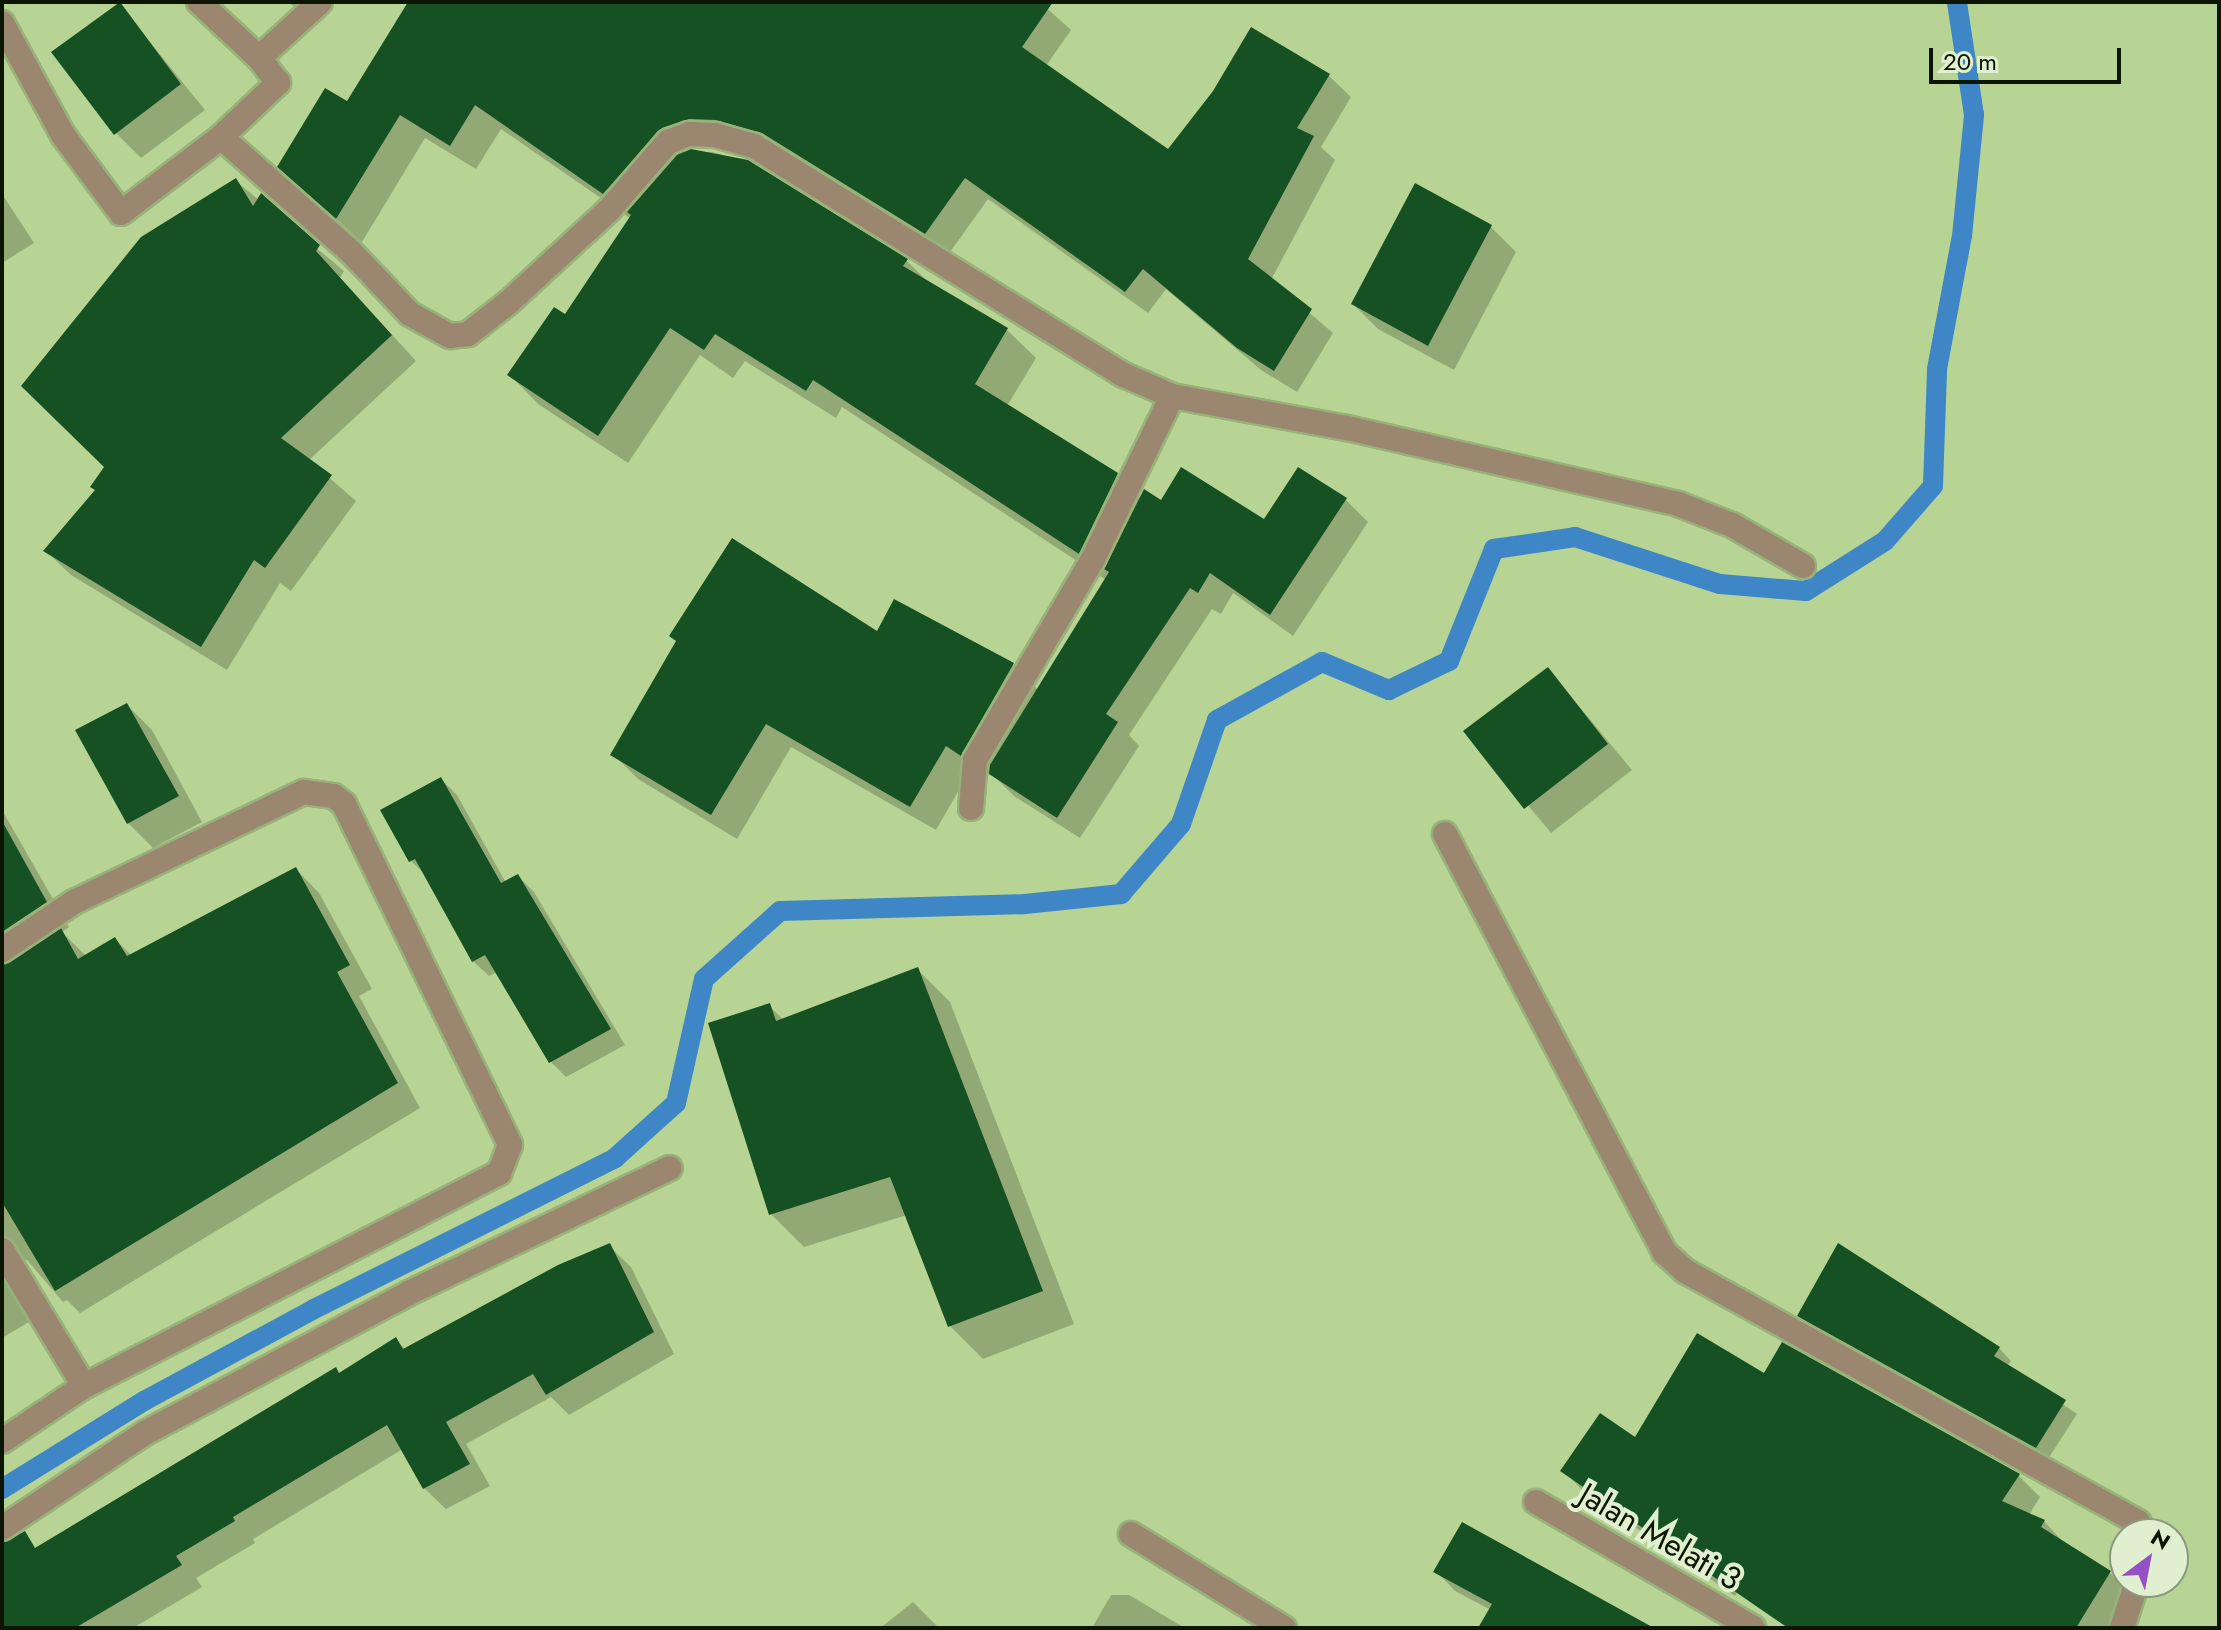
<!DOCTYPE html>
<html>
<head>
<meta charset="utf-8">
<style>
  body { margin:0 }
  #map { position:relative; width:2221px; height:1630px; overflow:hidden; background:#b7d494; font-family:Jost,sans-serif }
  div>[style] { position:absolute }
  .shadow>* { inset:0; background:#0003 }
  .stream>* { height:20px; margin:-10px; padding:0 10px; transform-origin:10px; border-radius:10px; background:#3e86c6 }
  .building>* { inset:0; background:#155123 }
  .roads { filter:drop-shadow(2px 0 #98b27a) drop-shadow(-2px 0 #98b27a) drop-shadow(0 2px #98b27a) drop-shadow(0 -2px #98b27a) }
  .street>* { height:24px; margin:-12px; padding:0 12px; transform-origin:12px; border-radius:12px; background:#9b8670 }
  span { translate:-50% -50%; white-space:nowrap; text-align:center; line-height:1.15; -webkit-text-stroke:8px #e0efcf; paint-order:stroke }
  .street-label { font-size:32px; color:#0c1501 }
  .frame { position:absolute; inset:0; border:4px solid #0c1501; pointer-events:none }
  .north { position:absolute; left:2109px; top:1518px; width:80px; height:80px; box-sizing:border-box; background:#e0efcf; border:2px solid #8b987d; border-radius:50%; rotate:32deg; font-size:22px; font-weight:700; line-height:32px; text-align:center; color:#0c1501 }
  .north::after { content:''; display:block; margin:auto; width:28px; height:36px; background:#9451c6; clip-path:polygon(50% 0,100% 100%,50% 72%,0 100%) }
  .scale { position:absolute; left:1929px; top:48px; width:192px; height:36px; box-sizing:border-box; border:4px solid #0c1501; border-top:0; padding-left:10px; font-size:24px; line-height:28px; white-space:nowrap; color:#0c1501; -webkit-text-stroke:6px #e0efcf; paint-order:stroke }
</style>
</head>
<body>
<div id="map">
  <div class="shadow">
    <div style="clip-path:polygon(288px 2px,300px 2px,296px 8px)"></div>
    <div style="clip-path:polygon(410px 2px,453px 2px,662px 129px,688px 155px,712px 152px,747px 162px,907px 261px,930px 284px,1007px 330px,1036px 358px,1007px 406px,1117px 474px,1141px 499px,1264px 522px,1346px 500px,1368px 522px,1293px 636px,1233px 593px,1221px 614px,1212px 609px,1129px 735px,1139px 746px,1080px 838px,1014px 796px,990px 772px,986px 779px,971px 769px,936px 830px,791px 747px,737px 839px,638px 779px,613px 754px,878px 633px,895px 602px,1013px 665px,1038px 690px,1106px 580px,842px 407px,836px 418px,745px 361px,733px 378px,700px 355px,628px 463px,538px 404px,510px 375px,565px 317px,631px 219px,501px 129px,476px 169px,425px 138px,362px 242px,305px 191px,348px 104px)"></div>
    <div style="clip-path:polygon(607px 2px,1040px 2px,1071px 30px,1046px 66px,1169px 152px,1328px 75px,1351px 97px,1321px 147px,1335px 160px,1271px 280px,1333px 333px,1297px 392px,1261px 370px,1166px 289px,1148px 313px,988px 199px,948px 255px,786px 155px,707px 142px,685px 120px)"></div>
    <div style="clip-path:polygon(119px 4px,205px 110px,141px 158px,116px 133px)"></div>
    <div style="clip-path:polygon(236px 181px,344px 271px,340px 278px,416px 361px,309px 460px,356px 501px,291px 591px,280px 583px,227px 670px,71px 575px,46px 551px,97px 491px)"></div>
    <div style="clip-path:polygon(1416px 186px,1491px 227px,1516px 252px,1454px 370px,1378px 329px,1353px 304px)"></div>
    <div style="clip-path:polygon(2px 194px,34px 243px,2px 263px)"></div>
    <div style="clip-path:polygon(1548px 669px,1632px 770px,1551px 833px,1466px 731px)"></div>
    <div style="clip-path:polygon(127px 705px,152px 730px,202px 822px,153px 848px,128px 823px)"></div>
    <div style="clip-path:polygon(441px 779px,457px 795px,506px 883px,518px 876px,534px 892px,625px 1045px,566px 1077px,551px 1062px,497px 972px,489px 976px,473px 961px,427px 876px,411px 861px)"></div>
    <div style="clip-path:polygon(2px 810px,69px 927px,62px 932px,86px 956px,115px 939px,132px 956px,296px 869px,319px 893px,372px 989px,359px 996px,420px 1108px,80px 1313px,67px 1300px,63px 1302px,27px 1260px,19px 1260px,34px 1319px,2px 1338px)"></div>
    <div style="clip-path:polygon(917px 969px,950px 1002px,1074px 1324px,983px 1359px,950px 1326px,907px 1215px,804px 1247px,771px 1214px,769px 1006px,784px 1020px)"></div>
    <div style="clip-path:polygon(609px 1246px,631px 1267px,674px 1354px,569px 1415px,551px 1397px,466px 1444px,490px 1486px,446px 1509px,424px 1488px,403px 1449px,253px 1539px,255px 1543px,196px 1578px,202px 1587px,133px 1628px,2px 1628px,2px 1567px,396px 1340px,406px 1350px)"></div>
    <div style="clip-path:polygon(1799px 1315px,1999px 1348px,2011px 1361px,2007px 1366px,2077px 1414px,2048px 1459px,1812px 1328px)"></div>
    <div style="clip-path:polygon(1765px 1375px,2018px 1475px,2040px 1497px,2029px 1515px,2044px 1521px,2065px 1544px,2110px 1573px,2132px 1594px,2111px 1628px,1800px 1628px,1741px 1587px,1735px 1596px,1584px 1492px,1563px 1470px)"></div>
    <div style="clip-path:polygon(1436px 1571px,1650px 1628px,1480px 1628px,1491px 1610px,1455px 1591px)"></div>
    <div style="clip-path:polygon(1111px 1595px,1129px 1595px,1185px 1628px,1092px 1628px)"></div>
    <div style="clip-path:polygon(913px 1602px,939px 1628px,880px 1628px)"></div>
  </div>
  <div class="stream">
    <div style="left:2px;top:1489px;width:167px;rotate:-31.8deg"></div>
    <div style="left:144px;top:1401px;width:193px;rotate:-28.4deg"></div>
    <div style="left:314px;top:1309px;width:337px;rotate:-26.6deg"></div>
    <div style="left:615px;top:1158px;width:82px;rotate:-42deg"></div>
    <div style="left:676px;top:1103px;width:127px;rotate:-77.3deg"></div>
    <div style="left:704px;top:979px;width:102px;rotate:-41.8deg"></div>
    <div style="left:780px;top:911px;width:245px;rotate:-1.6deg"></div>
    <div style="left:1025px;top:904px;width:97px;rotate:-5.9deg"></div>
    <div style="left:1121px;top:894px;width:92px;rotate:-49.4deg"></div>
    <div style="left:1181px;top:824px;width:110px;rotate:-70.9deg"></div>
    <div style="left:1217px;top:720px;width:120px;rotate:-28.9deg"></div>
    <div style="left:1322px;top:662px;width:73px;rotate:22.7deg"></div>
    <div style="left:1389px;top:690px;width:67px;rotate:-25.8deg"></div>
    <div style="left:1449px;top:661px;width:121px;rotate:-68.1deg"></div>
    <div style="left:1494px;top:549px;width:82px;rotate:-8.4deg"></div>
    <div style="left:1575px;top:537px;width:152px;rotate:18deg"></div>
    <div style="left:1720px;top:584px;width:86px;rotate:4.7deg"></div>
    <div style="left:1806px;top:591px;width:93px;rotate:-32.3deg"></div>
    <div style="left:1885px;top:541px;width:73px;rotate:-48.9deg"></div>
    <div style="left:1933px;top:486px;width:117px;rotate:-88deg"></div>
    <div style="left:1937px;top:369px;width:135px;rotate:-79.4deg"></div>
    <div style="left:1962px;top:236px;width:122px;rotate:-84.3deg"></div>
    <div style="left:1974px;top:115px;width:114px;rotate:-98.6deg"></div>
  </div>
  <div class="building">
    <div style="clip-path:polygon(120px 2px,181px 84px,114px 135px,51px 52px)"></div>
    <div style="clip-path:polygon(408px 2px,1053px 2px,1022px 47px,1168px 149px,1213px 91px,1251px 27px,1330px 74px,1297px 128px,1314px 136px,1248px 259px,1312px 309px,1274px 371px,1237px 348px,1143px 269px,1125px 292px,965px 178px,925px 234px,762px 133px,716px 120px,689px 119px,662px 128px,603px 194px,475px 105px,450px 146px,400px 115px,336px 219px,277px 167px,325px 88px,347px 101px)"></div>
    <div style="clip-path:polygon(691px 149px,748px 160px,908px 259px,903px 266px,1008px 328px,975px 384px,1118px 473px,1079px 554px,813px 380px,806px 391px,715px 334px,704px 350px,670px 328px,598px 436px,507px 375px,554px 307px,565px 314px,631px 215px,627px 212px,677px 155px)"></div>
    <div style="clip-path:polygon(236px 178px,253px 206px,261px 193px,320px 245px,316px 251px,392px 335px,281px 438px,332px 475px,265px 568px,254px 560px,201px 647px,43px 551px,95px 490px,90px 487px,104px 467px,21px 386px,141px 237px)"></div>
    <div style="clip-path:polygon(1415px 183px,1492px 225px,1428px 346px,1351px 304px)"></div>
    <div style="clip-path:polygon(1181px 467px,1264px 519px,1298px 467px,1347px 498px,1270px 615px,1210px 573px,1198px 593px,1190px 588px,1106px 714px,1118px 722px,1057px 818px,989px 774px,990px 765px,1109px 572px,1104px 569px,1144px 489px,1161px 500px)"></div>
    <div style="clip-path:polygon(732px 538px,877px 631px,894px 599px,1014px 663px,961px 756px,946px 746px,910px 807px,766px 724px,711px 815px,610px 755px,676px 641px,669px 636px)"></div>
    <div style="clip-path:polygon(1548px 667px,1608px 744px,1524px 809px,1463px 731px)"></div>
    <div style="clip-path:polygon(127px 703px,179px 796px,127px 824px,75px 730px)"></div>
    <div style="clip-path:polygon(441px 777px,501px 883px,518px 874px,611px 1029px,549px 1063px,485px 955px,472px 962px,415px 859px,409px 862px,380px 810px)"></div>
    <div style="clip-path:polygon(2px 821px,47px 902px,2px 932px)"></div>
    <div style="clip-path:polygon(296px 867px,350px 965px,337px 972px,398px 1083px,55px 1291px,2px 1202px,2px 965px,61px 928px,78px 959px,115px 937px,127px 956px)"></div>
    <div style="clip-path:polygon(918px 967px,1043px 1291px,948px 1327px,890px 1177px,769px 1215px,708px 1023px,770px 1003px,776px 1021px)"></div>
    <div style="clip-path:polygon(610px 1243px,654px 1332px,546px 1395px,533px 1374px,446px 1422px,470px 1464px,423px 1489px,387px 1425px,233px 1517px,235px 1521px,176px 1556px,182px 1565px,75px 1628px,2px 1628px,2px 1543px,25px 1531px,35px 1548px,336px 1367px,339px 1373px,396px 1337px,403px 1349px,558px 1265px)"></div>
    <div style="clip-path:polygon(1838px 1243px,2000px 1347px,1994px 1356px,2066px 1400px,2036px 1448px,1797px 1316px)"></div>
    <div style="clip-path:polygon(1697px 1333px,1764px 1373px,1782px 1342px,2020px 1474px,2002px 1501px,2045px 1520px,2041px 1527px,2111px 1571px,2076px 1628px,1788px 1628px,1560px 1471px,1600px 1413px,1635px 1437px)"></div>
    <div style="clip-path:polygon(1462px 1522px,1654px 1628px,1478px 1628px,1492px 1604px,1433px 1572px)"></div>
  </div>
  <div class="roads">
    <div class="street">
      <div style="left:199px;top:2px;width:82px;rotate:43deg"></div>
      <div style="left:2px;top:23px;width:128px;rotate:61.4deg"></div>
      <div style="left:63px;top:135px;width:97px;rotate:53.4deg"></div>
      <div style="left:121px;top:213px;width:126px;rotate:-37.2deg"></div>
      <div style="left:221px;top:137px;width:172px;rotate:41.5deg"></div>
      <div style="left:350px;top:251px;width:87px;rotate:46.4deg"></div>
      <div style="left:410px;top:314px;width:46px;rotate:28.8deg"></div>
      <div style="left:450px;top:336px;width:18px;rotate:-6deg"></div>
      <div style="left:468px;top:334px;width:52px;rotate:-38deg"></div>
      <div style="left:509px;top:302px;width:136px;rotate:-42.6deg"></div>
      <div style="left:609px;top:210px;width:90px;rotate:-49.1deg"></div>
      <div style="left:668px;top:142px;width:22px;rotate:-21deg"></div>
      <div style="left:689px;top:134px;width:26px;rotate:2deg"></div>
      <div style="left:715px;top:135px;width:41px;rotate:15.8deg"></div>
      <div style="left:754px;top:146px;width:435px;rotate:31.8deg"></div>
      <div style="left:1124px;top:375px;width:52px;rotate:23.6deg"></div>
      <div style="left:1172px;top:396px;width:178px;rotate:10.4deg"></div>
      <div style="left:1347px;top:428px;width:340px;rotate:12.9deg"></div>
      <div style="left:1678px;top:504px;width:58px;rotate:21.3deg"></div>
      <div style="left:1732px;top:525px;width:82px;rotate:30deg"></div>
      <div style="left:221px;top:137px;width:79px;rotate:-43.5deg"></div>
      <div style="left:278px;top:83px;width:31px;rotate:-127deg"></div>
      <div style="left:259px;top:58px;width:83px;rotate:-42.6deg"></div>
      <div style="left:971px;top:808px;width:48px;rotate:-85.2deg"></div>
      <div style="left:975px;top:760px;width:233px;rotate:-59.6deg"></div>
      <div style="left:1093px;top:559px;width:181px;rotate:-64.1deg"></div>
      <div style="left:1445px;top:834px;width:472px;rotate:62.3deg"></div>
      <div style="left:1664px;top:1252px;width:28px;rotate:42deg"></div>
      <div style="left:1685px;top:1271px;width:518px;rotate:28.99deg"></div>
      <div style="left:2138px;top:1522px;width:14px;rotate:60deg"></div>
      <div style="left:2px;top:950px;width:87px;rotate:-33.7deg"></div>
      <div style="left:74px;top:902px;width:255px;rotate:-25.6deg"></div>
      <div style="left:304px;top:792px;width:30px;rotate:8deg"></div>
      <div style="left:334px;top:796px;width:13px;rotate:39deg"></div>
      <div style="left:344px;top:804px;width:379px;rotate:64deg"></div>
      <div style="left:510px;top:1145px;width:30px;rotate:111deg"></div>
      <div style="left:499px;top:1173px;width:466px;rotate:152.8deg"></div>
      <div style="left:84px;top:1386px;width:99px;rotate:146.1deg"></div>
      <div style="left:2px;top:1250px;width:159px;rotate:58.9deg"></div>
      <div style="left:1536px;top:1502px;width:251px;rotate:30.1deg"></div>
      <div style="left:2px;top:1528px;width:172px;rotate:-33.6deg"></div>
      <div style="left:145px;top:1433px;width:299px;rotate:-27.9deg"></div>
      <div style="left:409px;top:1293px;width:289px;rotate:-25.6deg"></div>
      <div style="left:1131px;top:1534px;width:180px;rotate:31.6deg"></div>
      <div style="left:2122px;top:1628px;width:48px;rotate:-71.9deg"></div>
    </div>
  </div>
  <div class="street-label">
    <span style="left:1660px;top:1537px;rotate:30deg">Jalan Melati 3</span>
  </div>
  <div class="frame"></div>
  <div class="north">N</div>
  <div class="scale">20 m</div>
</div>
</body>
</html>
